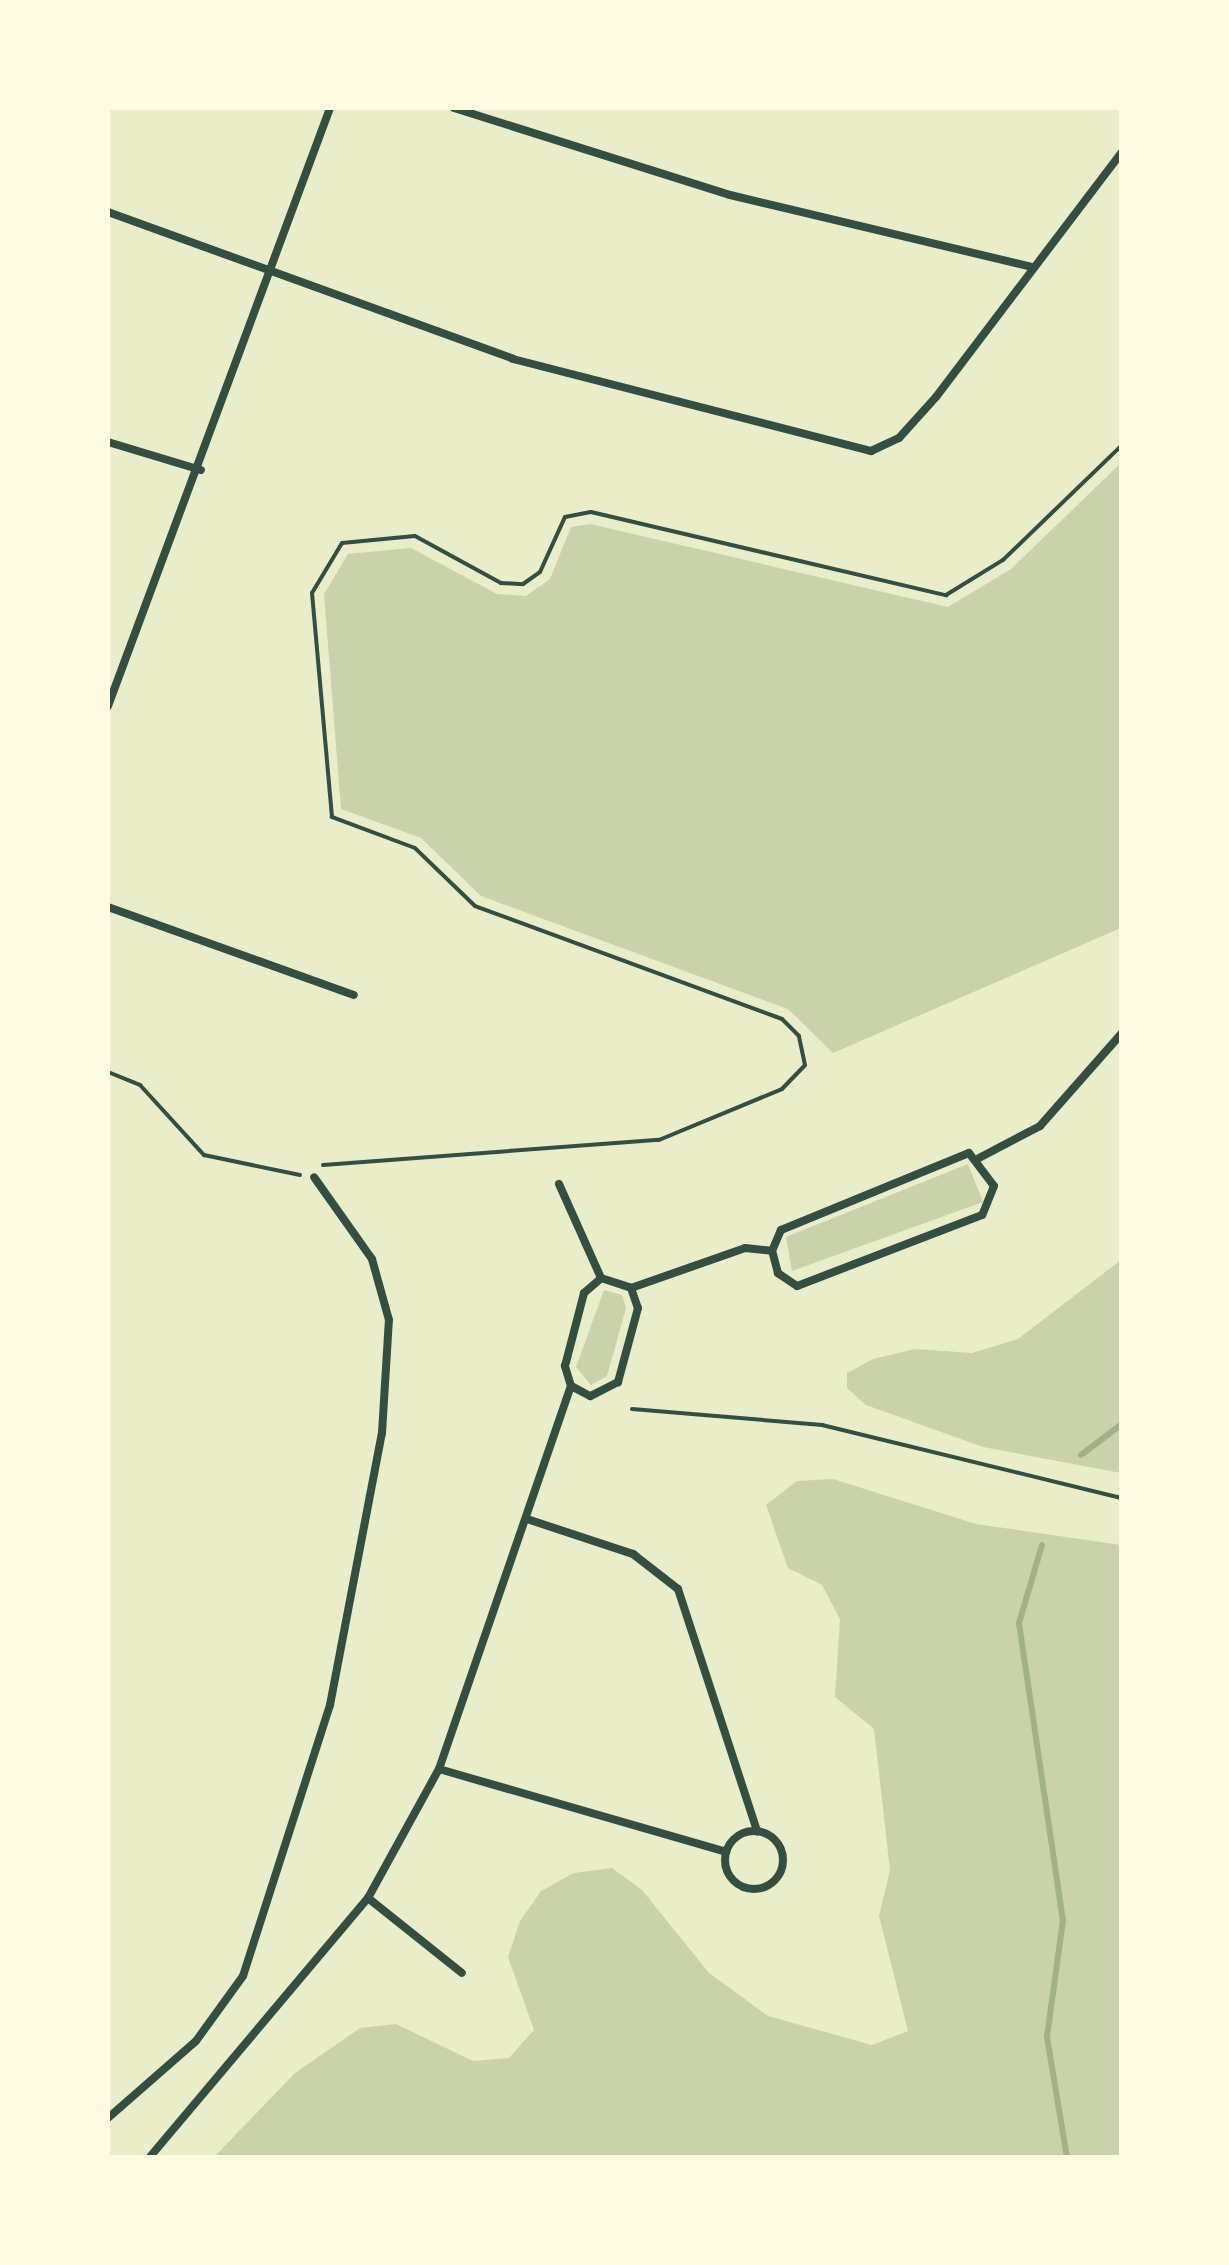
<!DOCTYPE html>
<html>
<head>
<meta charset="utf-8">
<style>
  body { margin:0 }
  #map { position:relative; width:1229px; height:2265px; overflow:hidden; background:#e9edc9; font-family:Raleway,sans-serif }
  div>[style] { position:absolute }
  .green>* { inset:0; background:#cad2ad }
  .stream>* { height:6px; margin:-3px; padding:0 3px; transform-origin:3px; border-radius:3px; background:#a3b18a }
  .path>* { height:4px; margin:-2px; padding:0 2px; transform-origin:2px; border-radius:2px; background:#344e41 }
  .service>* { height:4px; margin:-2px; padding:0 2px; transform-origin:2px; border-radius:2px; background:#344e41 }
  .minor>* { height:8px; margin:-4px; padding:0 4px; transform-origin:4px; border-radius:4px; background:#344e41 }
  .minor>.ring { margin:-4px; padding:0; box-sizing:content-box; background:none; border:8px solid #344e41; border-radius:50% }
  span { translate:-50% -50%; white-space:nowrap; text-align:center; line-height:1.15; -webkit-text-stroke:8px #fefae0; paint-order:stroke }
  .frame { position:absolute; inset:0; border:110px solid #fefae0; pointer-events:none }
</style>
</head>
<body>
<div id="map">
  <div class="green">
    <div style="clip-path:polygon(1121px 463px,1121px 928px,833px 1053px,788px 1009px,481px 896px,421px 838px,341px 809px,324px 594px,348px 554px,411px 548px,497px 594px,526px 596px,550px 579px,571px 527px,590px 524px,948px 607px,1011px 569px)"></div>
    <div style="clip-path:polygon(968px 1164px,983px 1202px,792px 1271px,786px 1237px)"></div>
    <div style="clip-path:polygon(1121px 1260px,1121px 1473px,983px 1447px,866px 1405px,847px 1388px,847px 1373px,873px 1359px,915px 1349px,972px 1353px,1018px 1339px)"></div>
    <div style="clip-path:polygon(604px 1290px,622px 1295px,626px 1308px,607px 1376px,591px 1385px,576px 1367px)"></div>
    <div style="clip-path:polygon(833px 1479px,976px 1524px,1121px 1545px,1121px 2157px,214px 2157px,295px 2073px,360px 2028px,396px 2024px,473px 2061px,509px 2058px,534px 2030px,508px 1957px,520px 1921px,541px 1891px,574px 1873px,612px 1868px,642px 1890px,709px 1973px,768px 2016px,872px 2045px,908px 2031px,879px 1916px,890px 1870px,874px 1729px,835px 1697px,840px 1619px,822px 1585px,788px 1568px,766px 1505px,797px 1481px)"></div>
  </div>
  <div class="stream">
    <div style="left:1081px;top:1455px;width:51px;rotate:-37.1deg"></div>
    <div style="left:1042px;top:1545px;width:81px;rotate:106.4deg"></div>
    <div style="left:1019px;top:1623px;width:300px;rotate:81.6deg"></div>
    <div style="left:1063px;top:1920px;width:118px;rotate:97.8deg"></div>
    <div style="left:1047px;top:2037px;width:123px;rotate:80.6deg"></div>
  </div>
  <div class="path">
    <div style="left:108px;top:1072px;width:35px;rotate:22deg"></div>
    <div style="left:140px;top:1085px;width:95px;rotate:47.6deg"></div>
    <div style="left:204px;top:1155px;width:98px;rotate:11.8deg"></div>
    <div style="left:323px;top:1165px;width:337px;rotate:-4.3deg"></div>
    <div style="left:659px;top:1140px;width:133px;rotate:-22.5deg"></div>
    <div style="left:782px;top:1089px;width:33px;rotate:-46deg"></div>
    <div style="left:805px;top:1065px;width:30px;rotate:-102deg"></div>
    <div style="left:799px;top:1036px;width:24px;rotate:-135deg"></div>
    <div style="left:782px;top:1019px;width:327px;rotate:-159.8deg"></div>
    <div style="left:475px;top:906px;width:83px;rotate:-136deg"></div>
    <div style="left:415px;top:848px;width:89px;rotate:-159.5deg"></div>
    <div style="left:332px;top:817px;width:225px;rotate:-95.1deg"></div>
    <div style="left:312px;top:593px;width:58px;rotate:-59deg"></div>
    <div style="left:342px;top:543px;width:73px;rotate:-5.5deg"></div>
    <div style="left:415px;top:536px;width:98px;rotate:28.7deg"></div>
    <div style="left:501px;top:583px;width:22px;rotate:3deg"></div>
    <div style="left:523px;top:584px;width:21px;rotate:-35deg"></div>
    <div style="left:540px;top:572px;width:60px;rotate:-65.6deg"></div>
    <div style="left:565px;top:517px;width:26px;rotate:-11deg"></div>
    <div style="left:591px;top:512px;width:365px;rotate:13.2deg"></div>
    <div style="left:946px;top:595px;width:67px;rotate:-31.6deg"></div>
    <div style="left:1003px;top:560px;width:165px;rotate:-44deg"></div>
  </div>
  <div class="service">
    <div style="left:632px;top:1409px;width:191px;rotate:4.8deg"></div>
    <div style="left:822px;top:1425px;width:309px;rotate:13.7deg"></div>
  </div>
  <div class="minor">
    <div style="left:454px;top:108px;width:289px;rotate:17.5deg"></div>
    <div style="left:730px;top:195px;width:310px;rotate:13.4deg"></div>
    <div style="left:108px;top:212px;width:431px;rotate:19.9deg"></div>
    <div style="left:513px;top:359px;width:370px;rotate:14.4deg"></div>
    <div style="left:871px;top:451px;width:31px;rotate:-25deg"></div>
    <div style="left:899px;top:438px;width:55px;rotate:-47.9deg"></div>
    <div style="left:936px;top:397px;width:308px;rotate:-52.8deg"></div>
    <div style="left:108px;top:442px;width:97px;rotate:16.8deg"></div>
    <div style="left:108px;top:706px;width:638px;rotate:-69.63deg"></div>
    <div style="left:108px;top:907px;width:261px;rotate:19.7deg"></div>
    <div style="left:969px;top:1153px;width:41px;rotate:52.9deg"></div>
    <div style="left:994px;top:1186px;width:31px;rotate:112deg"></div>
    <div style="left:982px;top:1215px;width:198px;rotate:159deg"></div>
    <div style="left:797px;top:1286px;width:23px;rotate:-146deg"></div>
    <div style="left:778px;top:1273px;width:23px;rotate:-105deg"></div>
    <div style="left:772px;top:1251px;width:23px;rotate:-67deg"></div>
    <div style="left:781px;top:1230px;width:203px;rotate:-22.3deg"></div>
    <div style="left:979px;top:1158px;width:69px;rotate:-27.7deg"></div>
    <div style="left:1040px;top:1126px;width:124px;rotate:-48.6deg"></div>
    <div style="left:559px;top:1184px;width:103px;rotate:65.9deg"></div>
    <div style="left:601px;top:1278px;width:32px;rotate:18deg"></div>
    <div style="left:631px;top:1288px;width:21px;rotate:71deg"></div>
    <div style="left:638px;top:1308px;width:77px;rotate:105.1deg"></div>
    <div style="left:618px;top:1382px;width:31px;rotate:153deg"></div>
    <div style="left:590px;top:1396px;width:21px;rotate:-152deg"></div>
    <div style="left:571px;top:1386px;width:21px;rotate:-107deg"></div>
    <div style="left:565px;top:1366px;width:75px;rotate:-75.4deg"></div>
    <div style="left:584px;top:1293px;width:23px;rotate:-41deg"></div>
    <div style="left:631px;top:1288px;width:121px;rotate:-19.3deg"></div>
    <div style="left:745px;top:1248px;width:27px;rotate:6deg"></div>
    <div style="left:527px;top:1519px;width:112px;rotate:18.3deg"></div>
    <div style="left:633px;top:1554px;width:57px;rotate:37.9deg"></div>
    <div style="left:678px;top:1589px;width:255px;rotate:71.9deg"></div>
    <div style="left:439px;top:1769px;width:299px;rotate:16.1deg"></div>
    <div class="ring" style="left:725px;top:1831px;width:50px;height:50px"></div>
    <div style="left:368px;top:1898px;width:120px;rotate:38.6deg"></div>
    <div style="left:108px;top:2118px;width:117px;rotate:-41.2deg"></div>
    <div style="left:196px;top:2041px;width:80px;rotate:-54.1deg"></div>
    <div style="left:243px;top:1976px;width:285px;rotate:-72.2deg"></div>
    <div style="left:330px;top:1705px;width:277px;rotate:-79.2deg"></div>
    <div style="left:382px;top:1433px;width:113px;rotate:-86.5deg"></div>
    <div style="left:389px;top:1320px;width:63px;rotate:-105.6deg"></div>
    <div style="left:372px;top:1259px;width:100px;rotate:-125.3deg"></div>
    <div style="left:149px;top:2158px;width:340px;rotate:-49.9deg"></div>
    <div style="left:368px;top:1898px;width:147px;rotate:-61.2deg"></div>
    <div style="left:439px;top:1769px;width:405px;rotate:-71deg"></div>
  </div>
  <div class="frame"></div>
</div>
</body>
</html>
